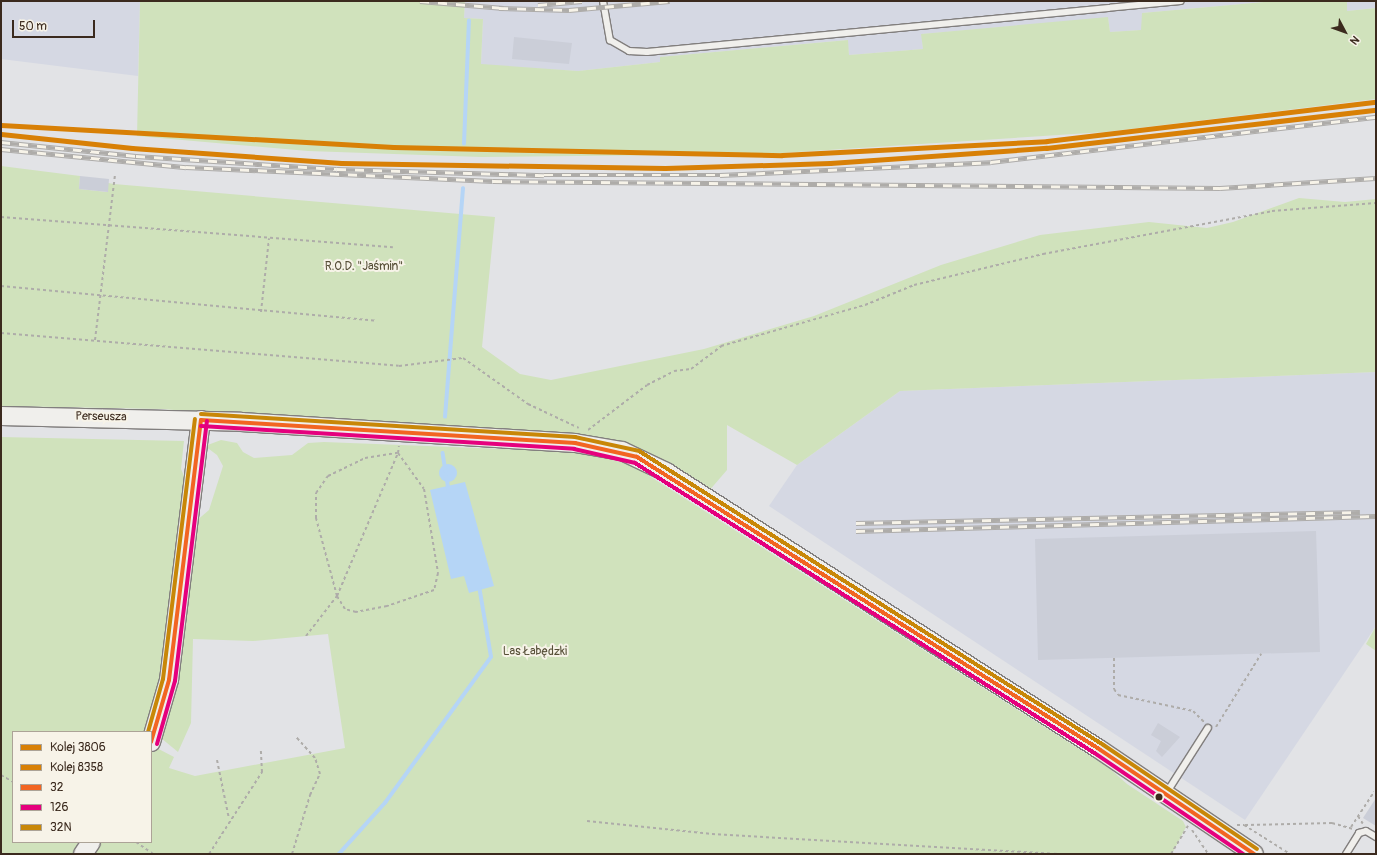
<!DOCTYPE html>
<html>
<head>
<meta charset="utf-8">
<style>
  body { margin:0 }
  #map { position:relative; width:1377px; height:855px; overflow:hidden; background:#e2e3e6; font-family:Pangolin,sans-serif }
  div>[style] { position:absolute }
  .built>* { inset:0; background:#d5d8e3 }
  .green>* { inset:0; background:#d0e2bc }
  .water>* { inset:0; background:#b5d5f6 }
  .round { border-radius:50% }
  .stream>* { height:3.5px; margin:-1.75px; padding:0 1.75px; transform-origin:1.75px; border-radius:1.75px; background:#b5d5f6 }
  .building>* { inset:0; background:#cbced8 }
  .path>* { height:2px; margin-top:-1px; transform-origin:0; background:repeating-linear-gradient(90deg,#aeaca9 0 3px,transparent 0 6px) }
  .roads { filter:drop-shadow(1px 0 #817e7d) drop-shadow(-1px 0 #817e7d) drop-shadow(0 1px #817e7d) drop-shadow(0 -1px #817e7d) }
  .lane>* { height:6px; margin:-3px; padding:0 3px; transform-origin:3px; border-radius:3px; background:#f0efec }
  .secondary>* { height:18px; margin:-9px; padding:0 9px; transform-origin:9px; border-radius:9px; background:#f0efec }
  .rail>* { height:4.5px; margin-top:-2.25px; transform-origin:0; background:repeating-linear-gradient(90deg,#f7f3e8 0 9px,#aeaca9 0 18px); box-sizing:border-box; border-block:1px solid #aeaca9 }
  .bus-1>* { height:4px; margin:-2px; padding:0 2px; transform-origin:2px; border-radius:2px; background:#f26522 }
  .bus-2>* { height:4px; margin:-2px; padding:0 2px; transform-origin:2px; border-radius:2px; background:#e5007d }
  .bus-3>* { height:4px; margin:-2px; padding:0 2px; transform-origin:2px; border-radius:2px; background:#c88708 }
  .rail-1>* { height:5px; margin:-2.5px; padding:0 2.5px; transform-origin:2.5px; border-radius:2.5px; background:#d88006 }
  .rail-2>* { height:5px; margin:-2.5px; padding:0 2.5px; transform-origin:2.5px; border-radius:2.5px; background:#d88006 }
  .dots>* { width:11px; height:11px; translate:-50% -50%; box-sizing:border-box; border:2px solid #f7f3e8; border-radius:50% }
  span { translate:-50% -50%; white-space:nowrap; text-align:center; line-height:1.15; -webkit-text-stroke:4px #f7f3e8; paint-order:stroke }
  .park-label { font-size:12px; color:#564f37 }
  .street-label { font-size:12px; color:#3b2a1e }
  .frame { position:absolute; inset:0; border:2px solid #3b2a1e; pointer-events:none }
  .legend { position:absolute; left:12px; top:731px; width:140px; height:112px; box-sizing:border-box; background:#f7f3e8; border:1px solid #aca397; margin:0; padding:5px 7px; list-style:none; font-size:12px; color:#3b2a1e }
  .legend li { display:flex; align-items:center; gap:8px; height:20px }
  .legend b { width:20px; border:1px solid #aca397 }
  .north { position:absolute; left:1325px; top:12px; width:40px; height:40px; -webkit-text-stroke:3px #f7f3e8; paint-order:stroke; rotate:131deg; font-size:11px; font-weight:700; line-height:16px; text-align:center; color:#3b2a1e }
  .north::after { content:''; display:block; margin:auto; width:14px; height:18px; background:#3b2a1e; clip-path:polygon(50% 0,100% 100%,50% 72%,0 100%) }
  .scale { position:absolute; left:12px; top:20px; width:83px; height:18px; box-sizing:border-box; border:2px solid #3b2a1e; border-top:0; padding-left:5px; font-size:12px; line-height:14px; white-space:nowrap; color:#3b2a1e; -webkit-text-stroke:3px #f7f3e8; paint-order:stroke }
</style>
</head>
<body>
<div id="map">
  <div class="built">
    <div style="clip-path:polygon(1px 1px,140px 1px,138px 76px,1px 59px)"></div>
    <div style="clip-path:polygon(465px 1px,1276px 1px,1142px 13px,1142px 30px,1110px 32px,1108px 18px,922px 34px,923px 49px,849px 55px,847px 40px,660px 57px,660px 62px,578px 71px,481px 65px,483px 19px,464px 18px)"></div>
    <div style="clip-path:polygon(1347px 1px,1376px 1px,1376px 8px,1347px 11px)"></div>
    <div style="clip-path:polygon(1376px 372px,1376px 626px,1245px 820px,769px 506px,797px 465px,900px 391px)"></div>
  </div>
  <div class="green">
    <div style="clip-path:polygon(140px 1px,465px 1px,464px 18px,483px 19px,481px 64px,578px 71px,660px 62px,660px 57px,848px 40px,849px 55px,923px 49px,921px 34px,1108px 17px,1110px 32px,1141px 30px,1142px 13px,1276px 1px,1347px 1px,1347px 11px,1376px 8px,1376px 99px,1105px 132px,766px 154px,481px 157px,308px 151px,137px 136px)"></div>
    <div style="clip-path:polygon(1px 166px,80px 176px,79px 189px,107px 192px,108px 183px,114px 184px,495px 217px,482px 347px,520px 374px,551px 380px,704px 349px,814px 316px,941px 265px,1040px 235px,1149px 222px,1207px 228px,1233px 222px,1299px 198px,1345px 202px,1376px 199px,1376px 372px,900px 391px,797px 465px,727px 425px,727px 470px,708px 492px,640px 450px,162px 409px,1px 406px)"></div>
    <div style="clip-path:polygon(1px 437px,184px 441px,181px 469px,187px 483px,164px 669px,151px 732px,13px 732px,13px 842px,151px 842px,151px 745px,174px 757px,169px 768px,195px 776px,345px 748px,328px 634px,253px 641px,193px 639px,191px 723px,178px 752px,161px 738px,176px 683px,195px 522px,209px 510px,223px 466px,217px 455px,205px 446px,221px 440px,237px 443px,243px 452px,254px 458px,292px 455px,308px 443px,324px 442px,581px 452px,632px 465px,1109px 768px,1127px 784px,1183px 821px,1186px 827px,1172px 854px,1px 854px)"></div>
    <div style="clip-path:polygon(1376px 626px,1376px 651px,1366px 644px)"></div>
  </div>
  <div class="water">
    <div class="round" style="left:439px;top:464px;width:18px;height:18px"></div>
    <div style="clip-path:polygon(465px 482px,494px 586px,469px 593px,464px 576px,451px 579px,430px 490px)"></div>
  </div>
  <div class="stream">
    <div style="left:464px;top:144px;width:123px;rotate:-87.7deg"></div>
    <div style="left:445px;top:417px;width:229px;rotate:-85.5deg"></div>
    <div style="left:443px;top:453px;width:18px;rotate:81deg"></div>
    <div style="left:447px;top:477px;width:14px;rotate:82deg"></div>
    <div style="left:339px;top:854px;width:69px;rotate:-48deg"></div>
    <div style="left:385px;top:803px;width:180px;rotate:-54deg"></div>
    <div style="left:491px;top:657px;width:72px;rotate:-99.6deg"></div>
  </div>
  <div class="building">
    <div style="clip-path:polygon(514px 37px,572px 43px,569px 64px,512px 59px)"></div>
    <div style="clip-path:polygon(80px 176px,109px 179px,108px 192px,79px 189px)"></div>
    <div style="clip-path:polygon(1316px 531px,1320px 652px,1038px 660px,1035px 539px)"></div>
    <div style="clip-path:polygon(1158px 723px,1180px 737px,1162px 757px,1156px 751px,1161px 741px,1151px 735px)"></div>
    <div style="clip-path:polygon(1376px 798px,1376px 826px,1363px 818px)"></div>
  </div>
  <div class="path">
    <div style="left:1px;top:217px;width:393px;rotate:4.4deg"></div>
    <div style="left:1px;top:286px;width:377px;rotate:5.3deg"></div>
    <div style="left:261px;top:312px;width:74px;rotate:-83.8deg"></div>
    <div style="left:1px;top:333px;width:399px;rotate:4.7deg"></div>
    <div style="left:399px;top:366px;width:64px;rotate:-7.1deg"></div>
    <div style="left:463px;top:358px;width:80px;rotate:35.3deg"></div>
    <div style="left:528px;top:404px;width:56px;rotate:25.2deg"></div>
    <div style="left:95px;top:340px;width:166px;rotate:-83.1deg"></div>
    <div style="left:588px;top:430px;width:74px;rotate:-37.3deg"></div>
    <div style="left:647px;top:385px;width:30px;rotate:-27deg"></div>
    <div style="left:674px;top:371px;width:17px;rotate:-7deg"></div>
    <div style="left:691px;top:369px;width:38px;rotate:-37deg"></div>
    <div style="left:721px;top:346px;width:150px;rotate:-15.9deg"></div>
    <div style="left:865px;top:305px;width:53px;rotate:-22.2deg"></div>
    <div style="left:914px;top:285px;width:133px;rotate:-13.5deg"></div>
    <div style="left:1043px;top:254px;width:233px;rotate:-10.6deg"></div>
    <div style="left:1272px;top:211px;width:104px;rotate:-4.4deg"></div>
    <div style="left:306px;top:636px;width:51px;rotate:-52.2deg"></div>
    <div style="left:337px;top:596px;width:155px;rotate:-66.9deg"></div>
    <div style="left:398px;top:453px;width:44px;rotate:54.2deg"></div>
    <div style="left:424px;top:489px;width:85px;rotate:80.5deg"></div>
    <div style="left:438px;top:573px;width:17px;rotate:103deg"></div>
    <div style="left:434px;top:590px;width:50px;rotate:161.2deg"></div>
    <div style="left:387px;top:606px;width:32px;rotate:169deg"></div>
    <div style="left:356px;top:612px;width:11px;rotate:-165deg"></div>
    <div style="left:345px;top:609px;width:15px;rotate:-122deg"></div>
    <div style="left:337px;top:596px;width:81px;rotate:-105.1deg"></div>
    <div style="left:316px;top:518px;width:25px;rotate:-90deg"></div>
    <div style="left:316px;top:493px;width:21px;rotate:-55deg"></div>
    <div style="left:328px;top:476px;width:41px;rotate:-25.9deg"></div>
    <div style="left:365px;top:458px;width:33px;rotate:-9deg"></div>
    <div style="left:398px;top:453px;width:7px;rotate:-82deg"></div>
    <div style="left:1114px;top:658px;width:31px;rotate:90deg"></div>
    <div style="left:1114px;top:689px;width:7px;rotate:56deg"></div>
    <div style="left:1118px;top:695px;width:77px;rotate:12deg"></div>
    <div style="left:1193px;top:711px;width:16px;rotate:45deg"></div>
    <div style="left:1216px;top:727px;width:86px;rotate:-58.3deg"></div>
    <div style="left:217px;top:760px;width:60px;rotate:78.5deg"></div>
    <div style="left:1px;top:775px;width:14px;rotate:30deg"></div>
    <div style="left:1358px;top:816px;width:9px;rotate:58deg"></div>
    <div style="left:587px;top:821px;width:126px;rotate:5.9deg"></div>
    <div style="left:712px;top:834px;width:351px;rotate:3.3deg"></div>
    <div style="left:1237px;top:825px;width:7px"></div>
    <div style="left:1244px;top:825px;width:54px;rotate:32.2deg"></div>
    <div style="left:1245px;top:825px;width:87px;rotate:-1.3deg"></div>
    <div style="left:1332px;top:823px;width:22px;rotate:16deg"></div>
    <div style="left:1351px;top:827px;width:42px;rotate:-56.7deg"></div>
    <div style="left:1192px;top:830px;width:29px;rotate:56deg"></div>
    <div style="left:136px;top:842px;width:21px;rotate:35deg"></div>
    <div style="left:209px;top:854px;width:98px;rotate:-57.1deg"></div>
    <div style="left:262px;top:772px;width:22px;rotate:-93deg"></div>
    <div style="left:292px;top:854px;width:62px;rotate:-73deg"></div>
    <div style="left:310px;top:795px;width:23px;rotate:-65deg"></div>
    <div style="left:320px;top:774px;width:17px;rotate:-107deg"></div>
    <div style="left:315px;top:758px;width:28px;rotate:-132deg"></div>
    <div style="left:1171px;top:854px;width:33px;rotate:-59deg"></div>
  </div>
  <div class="roads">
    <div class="lane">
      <div style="left:603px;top:1px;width:40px;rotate:80deg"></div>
      <div style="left:610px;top:40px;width:22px;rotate:30deg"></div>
      <div style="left:629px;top:51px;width:18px;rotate:3deg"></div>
      <div style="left:647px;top:52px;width:536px;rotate:-5.46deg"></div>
      <div style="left:1167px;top:792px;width:76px;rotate:-57.4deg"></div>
      <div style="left:1346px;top:854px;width:25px;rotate:-58deg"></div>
      <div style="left:1359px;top:833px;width:7px;rotate:-16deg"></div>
      <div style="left:1366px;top:831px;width:12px;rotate:31deg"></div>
    </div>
    <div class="secondary">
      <div style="left:1px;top:416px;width:240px;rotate:1.4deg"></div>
      <div style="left:241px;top:422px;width:335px;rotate:3.6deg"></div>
      <div style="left:575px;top:443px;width:48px;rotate:9.7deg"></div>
      <div style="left:622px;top:451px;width:49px;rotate:25.5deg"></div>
      <div style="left:666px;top:472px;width:514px;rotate:32.61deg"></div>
      <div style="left:1099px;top:749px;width:187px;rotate:34.1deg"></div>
      <div style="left:151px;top:742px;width:65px;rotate:-73.8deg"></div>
      <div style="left:169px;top:680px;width:262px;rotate:-83deg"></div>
      <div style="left:83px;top:854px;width:14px;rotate:-56deg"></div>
    </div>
  </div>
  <div class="rail">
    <div style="left:420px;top:1px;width:84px;rotate:4.8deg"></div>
    <div style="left:538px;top:5px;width:44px;rotate:-5.2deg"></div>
    <div style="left:499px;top:8px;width:70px;rotate:1.6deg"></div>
    <div style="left:569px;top:10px;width:101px;rotate:-5.1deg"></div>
    <div style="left:1px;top:142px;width:136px;rotate:5.9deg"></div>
    <div style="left:136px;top:156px;width:201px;rotate:3.7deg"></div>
    <div style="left:337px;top:169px;width:207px;rotate:1.7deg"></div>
    <div style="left:544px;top:175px;width:176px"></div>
    <div style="left:720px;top:175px;width:271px;rotate:-2.7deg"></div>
    <div style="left:991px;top:162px;width:388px;rotate:-6.7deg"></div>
    <div style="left:1px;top:149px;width:186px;rotate:5.6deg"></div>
    <div style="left:186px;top:167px;width:307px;rotate:2.6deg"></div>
    <div style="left:493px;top:181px;width:727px;rotate:0.55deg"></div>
    <div style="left:1220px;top:188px;width:156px;rotate:-3.7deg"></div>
    <div style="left:856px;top:523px;width:504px;rotate:-1.25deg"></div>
    <div style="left:856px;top:531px;width:520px;rotate:-1.65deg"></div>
  </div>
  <div class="bus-1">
    <div style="left:201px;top:420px;width:375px;rotate:3.5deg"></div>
    <div style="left:575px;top:443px;width:64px;rotate:12.7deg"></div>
    <div style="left:637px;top:457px;width:547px;rotate:32.29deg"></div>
    <div style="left:1099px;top:749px;width:187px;rotate:34.1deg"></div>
    <div style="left:151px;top:742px;width:65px;rotate:-73.8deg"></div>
    <div style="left:169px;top:680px;width:262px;rotate:-83deg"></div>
  </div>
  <div class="bus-2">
    <div style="left:201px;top:426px;width:374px;rotate:3.5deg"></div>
    <div style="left:574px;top:449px;width:63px;rotate:12.9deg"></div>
    <div style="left:635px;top:463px;width:545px;rotate:32.26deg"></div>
    <div style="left:1096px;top:754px;width:178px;rotate:34.2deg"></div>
    <div style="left:157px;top:744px;width:66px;rotate:-74.1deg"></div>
    <div style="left:175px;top:681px;width:262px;rotate:-83deg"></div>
  </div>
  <div class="bus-3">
    <div style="left:201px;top:414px;width:375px;rotate:3.5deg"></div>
    <div style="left:575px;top:437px;width:66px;rotate:12.3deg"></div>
    <div style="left:639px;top:451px;width:548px;rotate:32.33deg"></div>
    <div style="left:1102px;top:744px;width:187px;rotate:34.1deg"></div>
    <div style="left:148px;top:732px;width:55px;rotate:-74.2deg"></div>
    <div style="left:163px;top:679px;width:262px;rotate:-83deg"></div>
  </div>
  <div class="rail-1">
    <div style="left:1px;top:134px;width:132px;rotate:6.1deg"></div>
    <div style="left:132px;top:148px;width:210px;rotate:4.1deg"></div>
    <div style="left:341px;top:163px;width:324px;rotate:0.9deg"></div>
    <div style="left:665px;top:168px;width:165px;rotate:-1.7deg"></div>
    <div style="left:830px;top:163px;width:217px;rotate:-4deg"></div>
    <div style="left:1046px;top:148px;width:332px;rotate:-6.6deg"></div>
  </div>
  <div class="rail-2">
    <div style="left:1px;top:125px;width:393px;rotate:3.2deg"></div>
    <div style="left:393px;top:147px;width:389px;rotate:1.2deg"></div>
    <div style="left:782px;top:155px;width:265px;rotate:-3deg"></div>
    <div style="left:1047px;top:141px;width:331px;rotate:-6.8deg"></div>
  </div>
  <div class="dots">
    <div style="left:1159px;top:797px;background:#3b2a1e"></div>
  </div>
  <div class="park-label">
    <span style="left:364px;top:267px">R.O.D. "Jaśmin"</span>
    <span style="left:535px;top:652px">Las Łabędzki</span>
  </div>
  <div class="street-label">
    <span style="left:101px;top:417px;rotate:1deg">Perseusza</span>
  </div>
  <div class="frame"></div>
  <ul class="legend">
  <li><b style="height:5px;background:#d88006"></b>Kolej 3806</li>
  <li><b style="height:5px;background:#d88006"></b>Kolej 8358</li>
  <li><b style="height:5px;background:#f26522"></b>32</li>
  <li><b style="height:5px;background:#e5007d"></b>126</li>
  <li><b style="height:5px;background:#c88708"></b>32N</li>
  </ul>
  <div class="north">N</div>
  <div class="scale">50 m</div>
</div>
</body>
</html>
